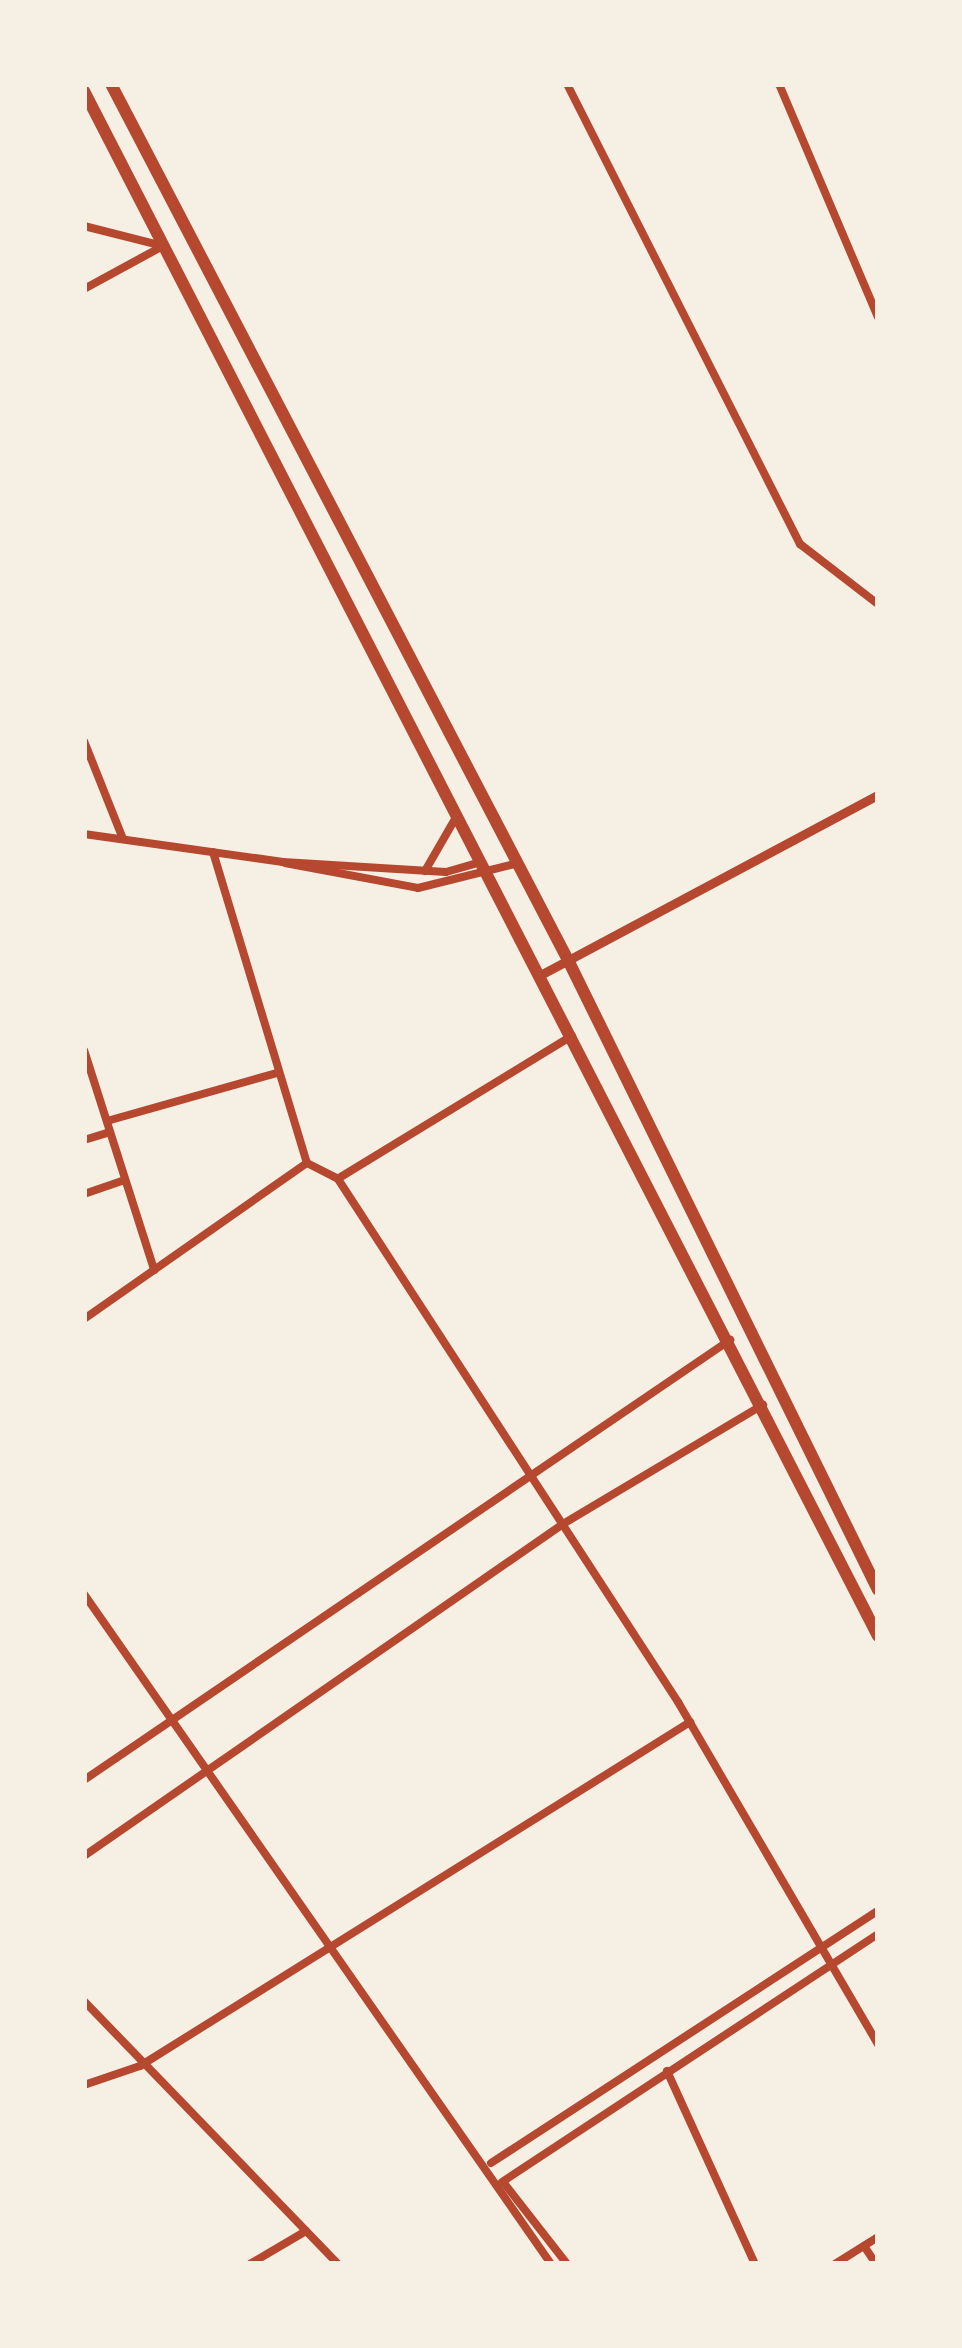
<!DOCTYPE html>
<html>
<head>
<meta charset="utf-8">
<style>
  body { margin:0 }
  #map { position:relative; width:962px; height:2348px; overflow:hidden; background:#f6efe4; font-family:Lato,sans-serif }
  div>[style] { position:absolute }
  .minor>* { height:8px; margin:-4px; padding:0 4px; transform-origin:4px; border-radius:4px; background:#b5482f }
  .tertiary>* { height:9px; margin:-4.5px; padding:0 4.5px; transform-origin:4.5px; border-radius:4.5px; background:#b5482f }
  .primary>* { height:12px; margin:-6px; padding:0 6px; transform-origin:6px; border-radius:6px; background:#b5482f }
  span { translate:-50% -50%; white-space:nowrap; text-align:center; line-height:1.15; -webkit-text-stroke:9px #f6efe4; paint-order:stroke }
  .frame { position:absolute; inset:0; border:87px solid #f6efe4; pointer-events:none }
</style>
</head>
<body>
<div id="map">
  <div class="minor">
    <div style="left:567px;top:84px;width:516px;rotate:63.14deg"></div>
    <div style="left:800px;top:544px;width:98px;rotate:37.6deg"></div>
    <div style="left:779px;top:84px;width:253px;rotate:67deg"></div>
    <div style="left:84px;top:226px;width:81px;rotate:14.2deg"></div>
    <div style="left:84px;top:289px;width:90px;rotate:-28.6deg"></div>
    <div style="left:84px;top:741px;width:105px;rotate:68.3deg"></div>
    <div style="left:84px;top:834px;width:201px;rotate:8deg"></div>
    <div style="left:283px;top:862px;width:163px;rotate:3.5deg"></div>
    <div style="left:446px;top:872px;width:35px;rotate:-16deg"></div>
    <div style="left:213px;top:852px;width:325px;rotate:73.2deg"></div>
    <div style="left:285px;top:863px;width:135px;rotate:10.6deg"></div>
    <div style="left:418px;top:888px;width:100px;rotate:-13.9deg"></div>
    <div style="left:425px;top:871px;width:60px;rotate:-60deg"></div>
    <div style="left:84px;top:1050px;width:231px;rotate:72.3deg"></div>
    <div style="left:107px;top:1121px;width:177px;rotate:-15.8deg"></div>
    <div style="left:84px;top:1140px;width:27px;rotate:-17deg"></div>
    <div style="left:339px;top:1178px;width:273px;rotate:-31.4deg"></div>
    <div style="left:84px;top:1194px;width:43px;rotate:-18.9deg"></div>
    <div style="left:84px;top:1319px;width:272px;rotate:-35deg"></div>
    <div style="left:307px;top:1163px;width:35px;rotate:27deg"></div>
    <div style="left:338px;top:1179px;width:624px;rotate:56.97deg"></div>
    <div style="left:678px;top:1702px;width:396px;rotate:59.7deg"></div>
    <div style="left:84px;top:1594px;width:817px;rotate:55.12deg"></div>
    <div style="left:84px;top:1780px;width:782px;rotate:-34.26deg"></div>
    <div style="left:84px;top:1856px;width:583px;rotate:-34.73deg"></div>
    <div style="left:563px;top:1524px;width:233px;rotate:-30.8deg"></div>
    <div style="left:84px;top:2001px;width:366px;rotate:46deg"></div>
    <div style="left:667px;top:2071px;width:212px;rotate:65.5deg"></div>
    <div style="left:84px;top:2085px;width:59px;rotate:-18.7deg"></div>
    <div style="left:140px;top:2066px;width:649px;rotate:-32.02deg"></div>
    <div style="left:491px;top:2163px;width:462px;rotate:-33.1deg"></div>
    <div style="left:502px;top:2182px;width:450px;rotate:-33.4deg"></div>
    <div style="left:504px;top:2183px;width:103px;rotate:52.1deg"></div>
    <div style="left:864px;top:2246px;width:22px;rotate:56deg"></div>
    <div style="left:250px;top:2264px;width:65px;rotate:-30.5deg"></div>
    <div style="left:835px;top:2264px;width:51px;rotate:-32.1deg"></div>
  </div>
  <div class="tertiary">
    <div style="left:544px;top:973px;width:378px;rotate:-28.1deg"></div>
  </div>
  <div class="primary">
    <div style="left:111px;top:84px;width:988px;rotate:62.45deg"></div>
    <div style="left:568px;top:960px;width:702px;rotate:63.8deg"></div>
    <div style="left:84px;top:91px;width:1737px;rotate:62.8deg"></div>
  </div>
  <div class="frame"></div>
</div>
</body>
</html>
